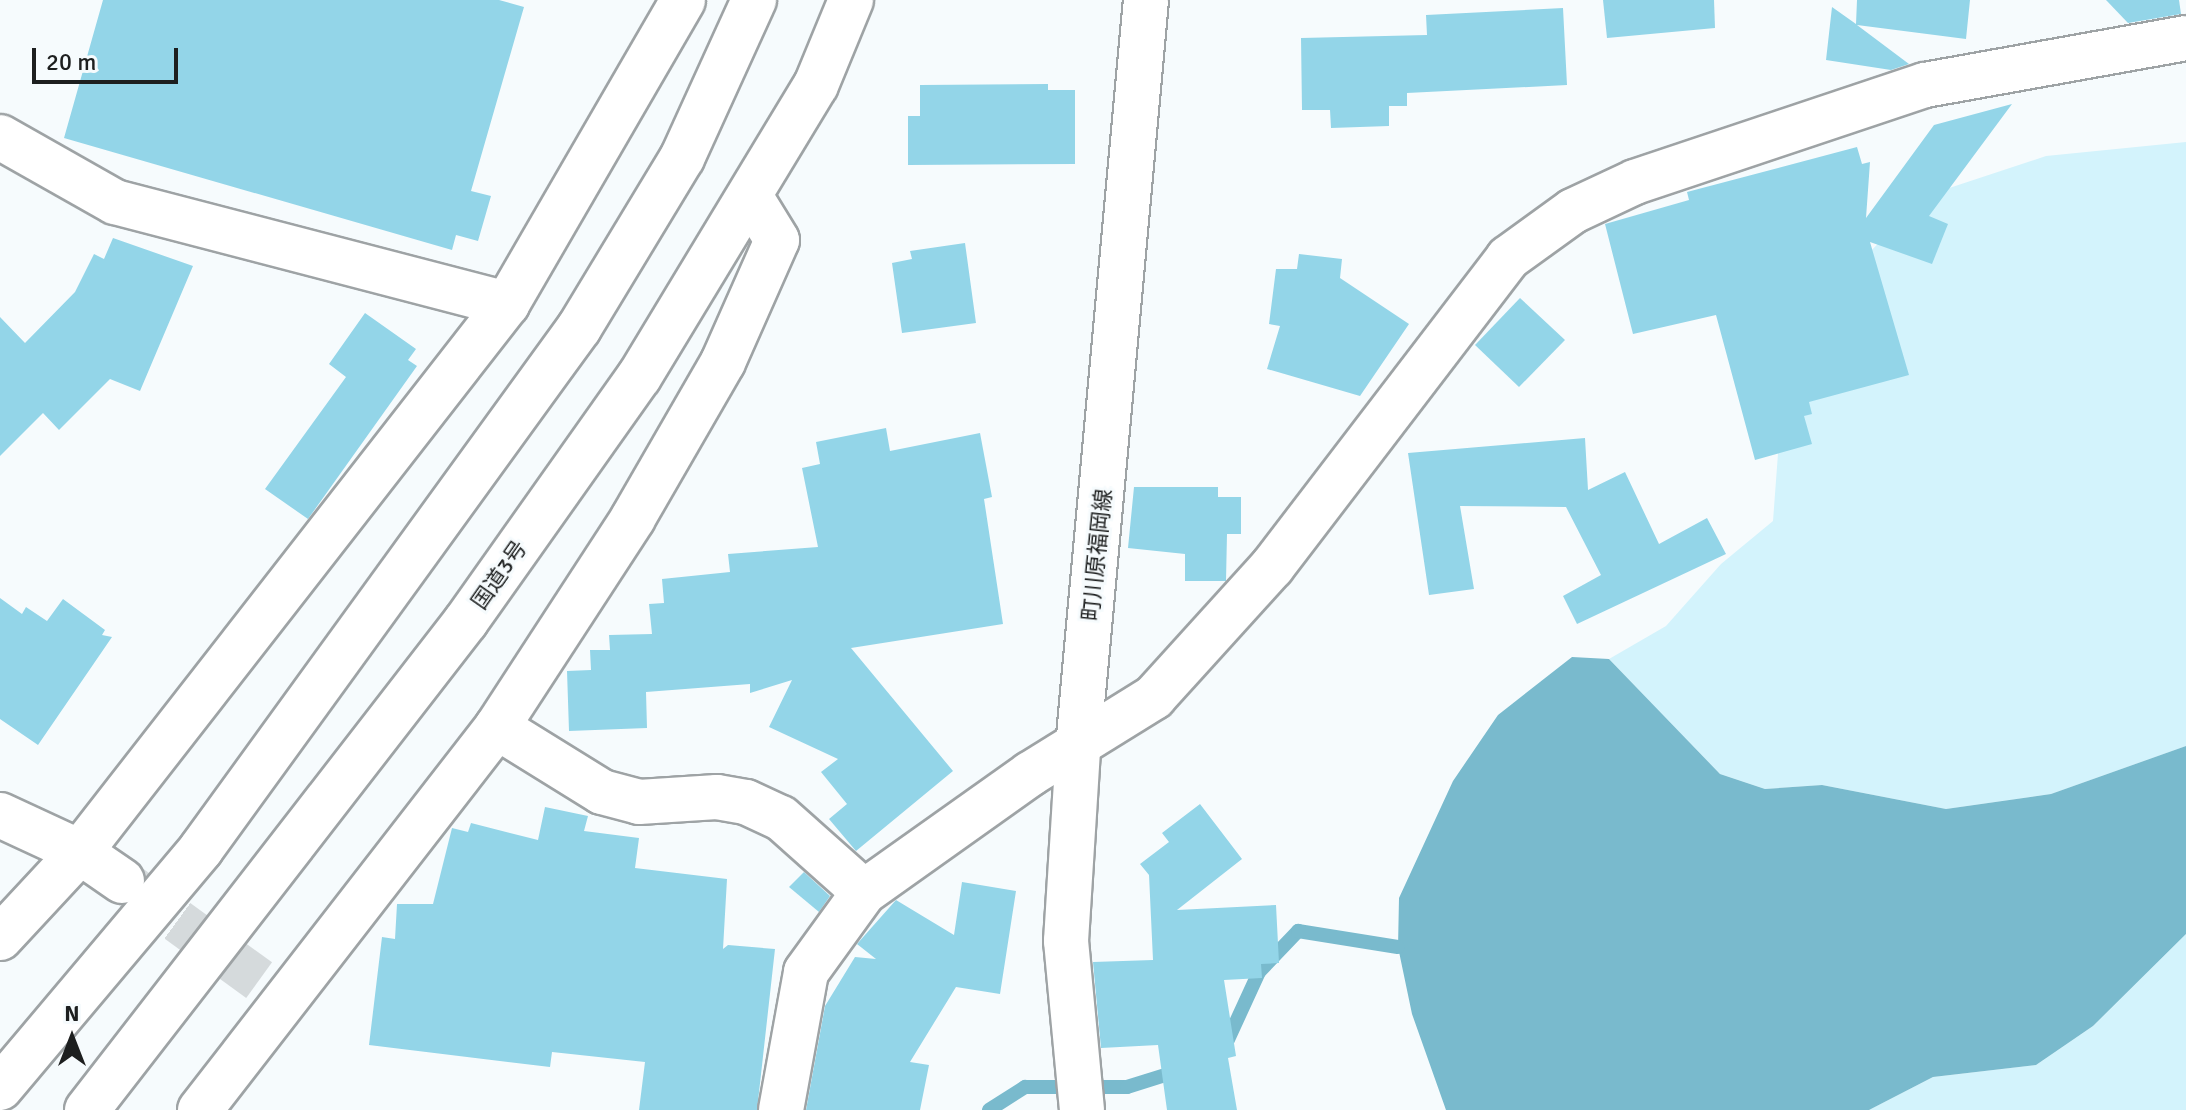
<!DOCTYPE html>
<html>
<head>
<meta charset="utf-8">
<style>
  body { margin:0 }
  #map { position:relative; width:2186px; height:1110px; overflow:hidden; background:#f6fbfd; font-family:Signika,"Noto Sans JP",sans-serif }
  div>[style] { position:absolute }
  .green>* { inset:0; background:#d3f3fc }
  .water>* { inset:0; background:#79bacd }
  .stream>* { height:14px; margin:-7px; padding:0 7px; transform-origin:7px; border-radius:7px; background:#79bacd }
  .building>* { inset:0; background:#93d5e8 }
  .street-tunnel>* { height:44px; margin-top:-22px; transform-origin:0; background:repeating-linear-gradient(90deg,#d5dadc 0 44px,transparent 0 66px) }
  .roads { filter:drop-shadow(2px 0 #9ea3a5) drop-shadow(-2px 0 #9ea3a5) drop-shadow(0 2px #9ea3a5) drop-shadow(0 -2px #9ea3a5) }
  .street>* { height:44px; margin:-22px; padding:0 22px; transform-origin:22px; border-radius:22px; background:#fff }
  .secondary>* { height:44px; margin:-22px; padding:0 22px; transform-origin:22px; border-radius:22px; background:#fff }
  .highway>* { height:44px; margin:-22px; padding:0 22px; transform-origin:22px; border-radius:22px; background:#fff }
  span { translate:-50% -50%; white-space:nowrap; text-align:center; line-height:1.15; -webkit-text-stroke:6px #f6fbfd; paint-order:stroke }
  .street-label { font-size:22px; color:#1d1f1f }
  .north { position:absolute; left:32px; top:998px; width:80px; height:80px; -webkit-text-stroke:6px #f6fbfd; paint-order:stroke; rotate:0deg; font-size:22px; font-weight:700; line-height:32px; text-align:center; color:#1d1f1f }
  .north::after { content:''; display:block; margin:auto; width:28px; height:36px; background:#1d1f1f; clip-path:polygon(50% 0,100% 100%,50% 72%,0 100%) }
  .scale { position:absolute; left:32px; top:48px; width:146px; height:36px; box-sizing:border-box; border:4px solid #1d1f1f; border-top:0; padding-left:10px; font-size:24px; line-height:28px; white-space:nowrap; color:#1d1f1f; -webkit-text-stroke:6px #f6fbfd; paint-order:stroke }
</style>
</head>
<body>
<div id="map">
  <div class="green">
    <div style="clip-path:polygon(2186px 142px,2186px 746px,2051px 794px,1946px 809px,1822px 785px,1765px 789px,1720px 774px,1609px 659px,1666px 626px,1721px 564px,1773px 521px,1783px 386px,1861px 261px,1925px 196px,2046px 156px)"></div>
    <div style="clip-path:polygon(2186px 934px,2186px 1110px,1869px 1110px,1933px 1077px,2036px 1065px,2093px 1026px)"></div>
  </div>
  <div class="water">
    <div style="clip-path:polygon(1572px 657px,1609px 659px,1720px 774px,1765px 789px,1822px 785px,1946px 809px,2051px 794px,2186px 746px,2186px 934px,2093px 1026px,2036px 1065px,1933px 1077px,1869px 1110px,1446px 1110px,1412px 1014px,1398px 947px,1399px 898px,1453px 781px,1498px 715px)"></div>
  </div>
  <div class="stream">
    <div style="left:1225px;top:1046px;width:81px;rotate:-65.3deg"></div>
    <div style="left:1259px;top:972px;width:57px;rotate:-46.4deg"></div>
    <div style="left:1298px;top:931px;width:101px;rotate:9.1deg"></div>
    <div style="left:989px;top:1110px;width:43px;rotate:-32.6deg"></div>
    <div style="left:1025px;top:1087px;width:102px"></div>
    <div style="left:1127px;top:1087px;width:53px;rotate:-17.4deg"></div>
  </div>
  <div class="building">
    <div style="clip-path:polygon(103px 0,499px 0,524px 7px,471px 191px,491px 196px,478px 241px,456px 235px,452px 250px,64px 138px)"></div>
    <div style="clip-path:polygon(1603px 0,1714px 0,1715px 28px,1607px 38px)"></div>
    <div style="clip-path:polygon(1857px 0,1970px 0,1966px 39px,1857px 25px,1909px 64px,1891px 70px,1826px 60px,1832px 7px,1856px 24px)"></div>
    <div style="clip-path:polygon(2106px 0,2179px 0,2181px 14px,2128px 23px)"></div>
    <div style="clip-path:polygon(1563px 8px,1567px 85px,1407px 93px,1407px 106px,1389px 106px,1389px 126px,1331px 128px,1330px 110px,1302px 110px,1301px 38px,1427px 35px,1426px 15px)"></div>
    <div style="clip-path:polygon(1048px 84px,1048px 90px,1075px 90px,1075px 164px,908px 165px,908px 116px,920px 116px,920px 85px)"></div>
    <div style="clip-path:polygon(2012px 104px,1929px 216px,1948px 224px,1932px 264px,1870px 242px,1909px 375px,1809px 402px,1812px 414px,1804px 416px,1812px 444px,1755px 460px,1716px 315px,1633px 334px,1605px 224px,1689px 200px,1687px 192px,1857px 147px,1862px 164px,1870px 162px,1866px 218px,1934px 125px)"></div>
    <div style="clip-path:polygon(113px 238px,193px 266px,140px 391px,110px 379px,59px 430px,43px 413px,0 456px,0 317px,25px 343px,75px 292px,94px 254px,104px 259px)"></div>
    <div style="clip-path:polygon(965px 243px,976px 323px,902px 333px,892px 263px,912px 259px,910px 251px)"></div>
    <div style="clip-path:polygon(1299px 254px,1342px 259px,1340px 278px,1409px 324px,1360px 396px,1267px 369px,1280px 326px,1269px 324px,1276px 269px,1297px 269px)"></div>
    <div style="clip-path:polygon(1520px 298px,1565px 340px,1519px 387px,1475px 345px)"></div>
    <div style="clip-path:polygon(365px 313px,416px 349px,408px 360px,417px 366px,308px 519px,265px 489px,346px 377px,329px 364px)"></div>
    <div style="clip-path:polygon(886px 428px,890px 451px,980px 433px,992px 497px,984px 499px,1003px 624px,851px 648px,953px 771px,856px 851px,829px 819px,847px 804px,821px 772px,838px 759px,769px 727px,792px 680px,750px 693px,750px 684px,646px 692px,647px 728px,569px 731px,567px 671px,591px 670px,590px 650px,610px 650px,609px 635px,652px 634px,649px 604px,664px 603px,662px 579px,730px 572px,728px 554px,818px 547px,802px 468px,820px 464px,816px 442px)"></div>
    <div style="clip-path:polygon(1585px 438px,1588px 490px,1625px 472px,1659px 544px,1707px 518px,1726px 554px,1577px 624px,1563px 596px,1601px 575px,1566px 507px,1460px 506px,1474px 589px,1429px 595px,1408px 453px)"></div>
    <div style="clip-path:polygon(1134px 487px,1218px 487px,1218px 497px,1241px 497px,1241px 534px,1227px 534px,1226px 581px,1185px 581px,1185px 554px,1128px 548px)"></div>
    <div style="clip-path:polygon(0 598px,22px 614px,26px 607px,47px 621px,63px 599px,105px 630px,102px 635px,112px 637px,38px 745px,0 719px)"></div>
    <div style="clip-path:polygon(1200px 804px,1242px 859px,1177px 910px,1276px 905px,1279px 963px,1261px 964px,1262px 978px,1224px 980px,1236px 1056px,1228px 1058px,1237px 1110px,1167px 1110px,1158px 1045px,1101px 1048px,1093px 962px,1153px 960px,1149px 875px,1140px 864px,1169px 842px,1162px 833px)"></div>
    <div style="clip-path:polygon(545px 807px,588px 816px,584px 831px,639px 838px,635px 868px,727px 879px,723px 949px,728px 945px,775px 949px,757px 1110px,639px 1110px,645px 1062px,552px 1052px,550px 1067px,369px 1045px,382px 937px,395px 939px,397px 904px,433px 904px,452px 828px,468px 832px,471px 823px,538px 840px)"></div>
    <div style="clip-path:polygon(804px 872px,830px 896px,819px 912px,789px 887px)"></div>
    <div style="clip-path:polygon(962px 882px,1016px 891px,1000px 994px,956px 987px,910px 1062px,929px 1065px,920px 1110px,806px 1110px,825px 1006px,855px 957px,876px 959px,857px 944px,896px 900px,954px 935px)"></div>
  </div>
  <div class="street-tunnel">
    <div style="left:124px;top:882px;width:167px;rotate:36deg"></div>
  </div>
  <div class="roads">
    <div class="street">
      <div style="left:0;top:137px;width:132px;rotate:29.5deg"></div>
      <div style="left:115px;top:202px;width:405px;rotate:14.6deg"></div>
      <div style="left:497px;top:727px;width:123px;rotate:31.8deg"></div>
      <div style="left:602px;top:792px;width:38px;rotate:15deg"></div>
      <div style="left:639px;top:802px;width:78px;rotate:-3.7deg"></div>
      <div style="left:717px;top:797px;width:29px;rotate:10deg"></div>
      <div style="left:746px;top:802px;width:38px;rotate:25deg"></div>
      <div style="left:781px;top:818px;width:111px;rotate:41.7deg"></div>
      <div style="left:0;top:815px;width:88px;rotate:24.8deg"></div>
      <div style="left:80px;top:852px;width:51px;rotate:34.6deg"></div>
      <div style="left:0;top:938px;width:117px;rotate:-47.1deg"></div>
      <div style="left:80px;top:852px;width:695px;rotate:-52.07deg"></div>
      <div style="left:507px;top:304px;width:351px;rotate:-59.9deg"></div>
      <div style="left:200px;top:1110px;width:485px;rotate:-52.2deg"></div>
      <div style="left:497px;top:727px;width:249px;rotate:-56.9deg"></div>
      <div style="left:633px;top:518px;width:180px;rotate:-60deg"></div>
      <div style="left:723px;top:362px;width:133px;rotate:-66.1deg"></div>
      <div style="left:777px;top:240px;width:52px;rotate:-121.5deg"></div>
      <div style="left:781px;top:1110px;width:140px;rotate:-79.7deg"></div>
      <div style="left:806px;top:972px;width:99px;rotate:-54.1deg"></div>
      <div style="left:864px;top:892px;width:204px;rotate:-35.4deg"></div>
      <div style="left:1030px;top:774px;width:146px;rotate:-31.8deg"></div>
      <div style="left:1154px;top:697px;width:176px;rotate:-47.8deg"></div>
      <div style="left:1272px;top:567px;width:389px;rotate:-52.6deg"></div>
      <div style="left:1508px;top:258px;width:80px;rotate:-35.9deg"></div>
      <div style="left:1573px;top:211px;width:68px;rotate:-25.1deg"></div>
      <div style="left:1635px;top:182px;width:306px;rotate:-18.5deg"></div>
      <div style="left:1925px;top:85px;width:265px;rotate:-10.2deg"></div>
    </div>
    <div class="secondary">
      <div style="left:1082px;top:1110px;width:170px;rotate:-95.4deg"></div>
      <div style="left:1066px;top:941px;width:193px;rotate:-86.4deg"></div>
      <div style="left:1078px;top:748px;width:751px;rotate:-84.81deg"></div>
    </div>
    <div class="highway">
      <div style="left:0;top:1088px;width:312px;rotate:-49.9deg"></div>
      <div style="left:201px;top:849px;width:644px;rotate:-54.04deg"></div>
      <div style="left:579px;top:328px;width:199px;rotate:-58.8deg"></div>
      <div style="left:682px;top:158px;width:174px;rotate:-65.5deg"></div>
      <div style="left:87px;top:1110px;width:619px;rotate:-52.22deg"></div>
      <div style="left:466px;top:621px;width:299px;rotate:-54.7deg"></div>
      <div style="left:639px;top:377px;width:341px;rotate:-58.8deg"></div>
      <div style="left:816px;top:85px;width:92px;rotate:-67.6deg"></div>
    </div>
  </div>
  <div class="street-label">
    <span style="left:1097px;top:555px;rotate:-84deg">町川原福岡線</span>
    <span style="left:499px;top:575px;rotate:-55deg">国道3号</span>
  </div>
  <div class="north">N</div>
  <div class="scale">20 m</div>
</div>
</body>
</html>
